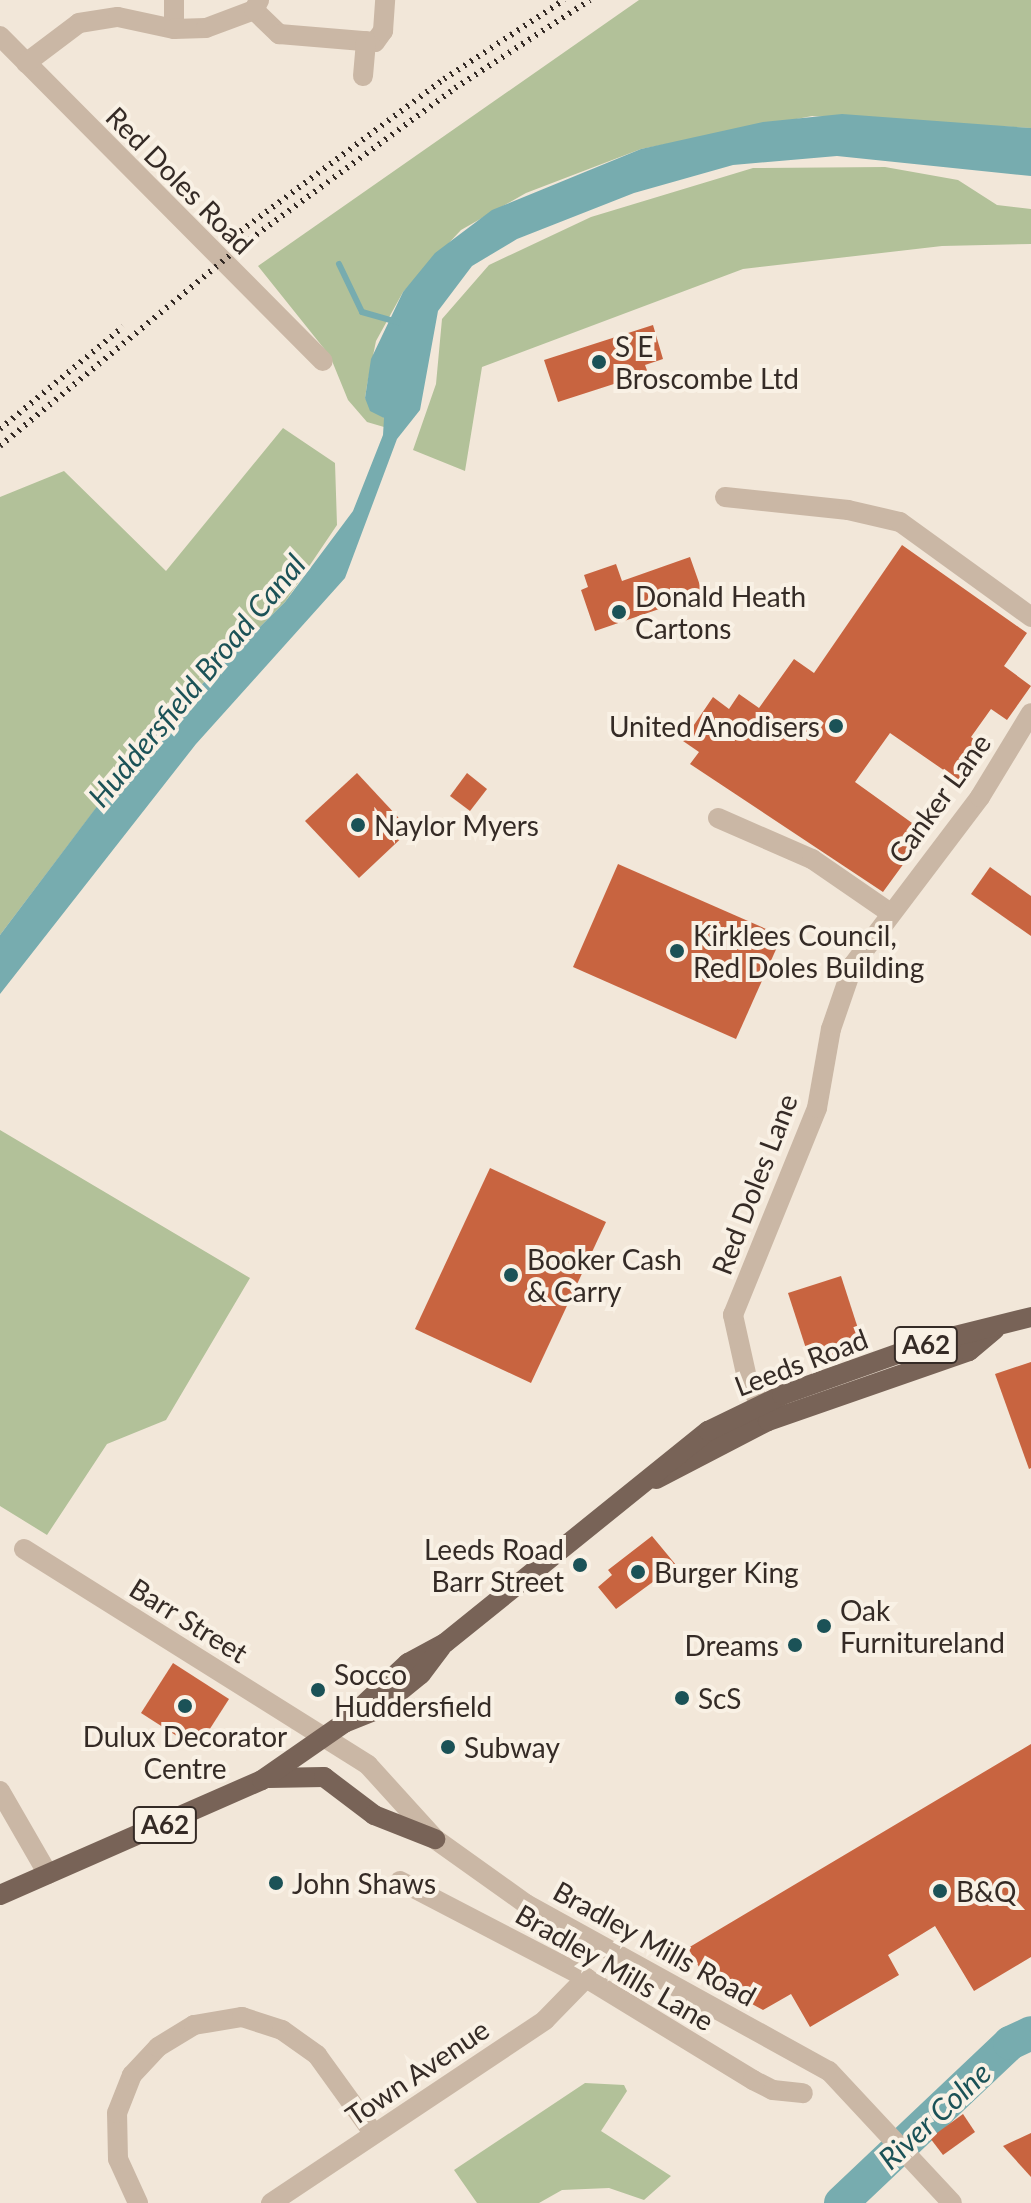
<!DOCTYPE html>
<html>
<head>
<meta charset="utf-8">
<style>
  body { margin:0 }
  #map { position:relative; width:1031px; height:2203px; overflow:hidden; background:#f2e7d9; font-family:Lato,sans-serif }
  div>[style] { position:absolute }
  .green>* { inset:0; background:#b2c199 }
  .water>* { inset:0; background:#77acaf }
  .stream>* { height:6px; margin:-3px; padding:0 3px; transform-origin:3px; border-radius:3px; background:#77acaf }
  .river>* { height:34px; margin:-17px; padding:0 17px; transform-origin:17px; border-radius:17px; background:#77acaf }
  .building>* { inset:0; background:#c86440 }
  .minor>* { height:20px; margin:-10px; padding:0 10px; transform-origin:10px; border-radius:10px; background:#cab7a5 }
  .major>* { height:20px; margin:-10px; padding:0 10px; transform-origin:10px; border-radius:10px; background:#786357 }
  .rail>* { height:6px; margin-top:-3px; transform-origin:0; background:repeating-linear-gradient(90deg,#352b26 0 2px,transparent 0 8px) }
  .dots>* { width:22px; height:22px; translate:-50% -50%; box-sizing:border-box; border:4px solid #f9f1e5; border-radius:50% }
  span { translate:-50% -50%; white-space:nowrap; text-align:center; line-height:1.15; -webkit-text-stroke:8px #f9f1e5; paint-order:stroke }
  .shield-label span { padding:2px 6px; background:#f9f1e5; border:2px solid; border-radius:6px; -webkit-text-stroke-width:0 }
  .shield-label { font-size:26px; color:#352b26; font-weight:700 }
  .street-label { font-size:28px; color:#352b26 }
  .poi-label { font-size:28px; color:#352b26 }
  .left { translate:0 -50%; text-align:left }
  .right { translate:-100% -50%; text-align:right }
  .water-label { font-size:30px; color:#1b5257; font-style:italic }
</style>
</head>
<body>
<div id="map">
  <div class="green">
    <div style="clip-path:polygon(639px 0,1031px 0,1031px 128px,812px 116px,641px 149px,526px 193px,461px 230px,403px 292px,376px 341px,367px 385px,365px 398px,384px 418px,384px 427px,367px 422px,348px 400px,330px 356px,258px 266px)"></div>
    <div style="clip-path:polygon(885px 167px,958px 180px,997px 205px,1031px 209px,1031px 244px,942px 246px,743px 269px,482px 367px,465px 471px,413px 450px,436px 384px,442px 319px,489px 265px,591px 217px,753px 168px)"></div>
    <div style="clip-path:polygon(283px 428px,335px 463px,337px 525px,285px 602px,202px 684px,184px 692px,0 935px,0 497px,64px 471px,166px 571px)"></div>
    <div style="clip-path:polygon(0 1130px,250px 1278px,166px 1420px,107px 1444px,47px 1535px,0 1506px)"></div>
    <div style="clip-path:polygon(585px 2083px,624px 2085px,627px 2091px,601px 2131px,671px 2176px,644px 2200px,609px 2188px,562px 2190px,539px 2203px,477px 2203px,454px 2170px)"></div>
  </div>
  <div class="water">
    <div style="clip-path:polygon(842px 114px,1031px 128px,1031px 176px,837px 156px,733px 165px,634px 193px,517px 239px,472px 266px,438px 311px,420px 410px,397px 439px,345px 578px,196px 744px,0 994px,0 935px,184px 691px,202px 684px,285px 602px,353px 511px,383px 435px,384px 418px,370px 411px,365px 398px,371px 359px,403px 292px,435px 253px,492px 210px,641px 149px,763px 122px)"></div>
  </div>
  <div class="stream">
    <div style="left:339px;top:264px;width:53px;rotate:64.4deg"></div>
    <div style="left:362px;top:312px;width:37px;rotate:16deg"></div>
  </div>
  <div class="river">
    <div style="left:841px;top:2203px;width:233px;rotate:-43.4deg"></div>
    <div style="left:1010px;top:2043px;width:23px;rotate:-25deg"></div>
  </div>
  <div class="building">
    <div style="clip-path:polygon(653px 325px,663px 359px,645px 365px,648px 373px,558px 402px,544px 360px)"></div>
    <div style="clip-path:polygon(902px 545px,1027px 633px,1004px 666px,1031px 686px,1007px 720px,991px 709px,971px 737px,982px 746px,958px 780px,890px 733px,855px 782px,926px 833px,883px 892px,690px 764px,699px 752px,683px 741px,713px 697px,729px 709px,739px 694px,759px 708px,794px 659px,814px 673px)"></div>
    <div style="clip-path:polygon(690px 557px,703px 594px,595px 631px,581px 590px,588px 587px,584px 575px,616px 564px,622px 581px)"></div>
    <div style="clip-path:polygon(357px 773px,410px 830px,359px 878px,305px 821px)"></div>
    <div style="clip-path:polygon(467px 773px,487px 789px,470px 811px,450px 796px)"></div>
    <div style="clip-path:polygon(618px 864px,782px 936px,736px 1039px,573px 967px)"></div>
    <div style="clip-path:polygon(990px 867px,1031px 896px,1031px 936px,971px 894px)"></div>
    <div style="clip-path:polygon(490px 1168px,606px 1222px,531px 1383px,415px 1329px)"></div>
    <div style="clip-path:polygon(841px 1276px,864px 1347px,811px 1364px,788px 1293px)"></div>
    <div style="clip-path:polygon(1031px 1362px,1031px 1468px,1029px 1469px,995px 1374px)"></div>
    <div style="clip-path:polygon(652px 1536px,676px 1565px,616px 1609px,598px 1587px,612px 1575px,608px 1570px)"></div>
    <div style="clip-path:polygon(173px 1663px,229px 1699px,197px 1749px,141px 1713px)"></div>
    <div style="clip-path:polygon(1031px 1744px,1031px 1957px,974px 1991px,935px 1926px,888px 1955px,899px 1975px,810px 2027px,791px 1994px,763px 2010px,706px 1979px,688px 1948px)"></div>
    <div style="clip-path:polygon(963px 2114px,975px 2132px,943px 2155px,930px 2138px)"></div>
    <div style="clip-path:polygon(1031px 2133px,1031px 2177px,1003px 2146px)"></div>
  </div>
  <div class="minor">
    <div style="left:254px;top:10px;width:35px;rotate:44deg"></div>
    <div style="left:279px;top:34px;width:96px;rotate:4.8deg"></div>
    <div style="left:375px;top:42px;width:14px;rotate:-54deg"></div>
    <div style="left:383px;top:31px;width:31px;rotate:-86deg"></div>
    <div style="left:174px;top:29px;width:29px;rotate:-90deg"></div>
    <div style="left:0;top:36px;width:458px;rotate:45.2deg"></div>
    <div style="left:26px;top:63px;width:66px;rotate:-37deg"></div>
    <div style="left:79px;top:23px;width:39px;rotate:-9deg"></div>
    <div style="left:118px;top:17px;width:57px;rotate:12.1deg"></div>
    <div style="left:174px;top:29px;width:32px;rotate:-2deg"></div>
    <div style="left:206px;top:28px;width:51px;rotate:-20.6deg"></div>
    <div style="left:254px;top:10px;width:11px;rotate:-63deg"></div>
    <div style="left:363px;top:76px;width:35px;rotate:-85deg"></div>
    <div style="left:725px;top:497px;width:124px;rotate:6deg"></div>
    <div style="left:848px;top:510px;width:53px;rotate:13deg"></div>
    <div style="left:900px;top:522px;width:162px;rotate:35.9deg"></div>
    <div style="left:718px;top:818px;width:103px;rotate:23.6deg"></div>
    <div style="left:812px;top:859px;width:93px;rotate:34.5deg"></div>
    <div style="left:768px;top:1420px;width:47px;rotate:-116.6deg"></div>
    <div style="left:747px;top:1378px;width:65px;rotate:-102.5deg"></div>
    <div style="left:733px;top:1315px;width:223px;rotate:-67.9deg"></div>
    <div style="left:817px;top:1108px;width:80px;rotate:-80deg"></div>
    <div style="left:831px;top:1029px;width:68px;rotate:-71deg"></div>
    <div style="left:853px;top:965px;width:211px;rotate:-52.9deg"></div>
    <div style="left:980px;top:797px;width:98px;rotate:-58.7deg"></div>
    <div style="left:24px;top:1549px;width:406px;rotate:32.1deg"></div>
    <div style="left:368px;top:1765px;width:100px;rotate:47.8deg"></div>
    <div style="left:435px;top:1839px;width:112px;rotate:35.5deg"></div>
    <div style="left:526px;top:1904px;width:346px;rotate:28.9deg"></div>
    <div style="left:829px;top:2071px;width:180px;rotate:47deg"></div>
    <div style="left:0;top:1791px;width:96px;rotate:60deg"></div>
    <div style="left:400px;top:1881px;width:210px;rotate:27.5deg"></div>
    <div style="left:586px;top:1978px;width:196px;rotate:31.4deg"></div>
    <div style="left:753px;top:2080px;width:22px;rotate:27deg"></div>
    <div style="left:773px;top:2090px;width:30px;rotate:6deg"></div>
    <div style="left:138px;top:2203px;width:48px;rotate:-114.4deg"></div>
    <div style="left:118px;top:2159px;width:46px;rotate:-91.2deg"></div>
    <div style="left:117px;top:2113px;width:41px;rotate:-68.5deg"></div>
    <div style="left:132px;top:2075px;width:38px;rotate:-47deg"></div>
    <div style="left:158px;top:2047px;width:42px;rotate:-31.4deg"></div>
    <div style="left:194px;top:2025px;width:49px;rotate:-9.5deg"></div>
    <div style="left:242px;top:2017px;width:42px;rotate:18deg"></div>
    <div style="left:282px;top:2030px;width:43px;rotate:35.5deg"></div>
    <div style="left:317px;top:2055px;width:97px;rotate:54.2deg"></div>
    <div style="left:271px;top:2203px;width:329px;rotate:-33.7deg"></div>
    <div style="left:545px;top:2020px;width:59px;rotate:-45.7deg"></div>
  </div>
  <div class="major">
    <div style="left:656px;top:1479px;width:126px;rotate:-27.4deg"></div>
    <div style="left:768px;top:1421px;width:213px;rotate:-19.2deg"></div>
    <div style="left:969px;top:1351px;width:33px;rotate:-40deg"></div>
    <div style="left:344px;top:1723px;width:88px;rotate:-43.2deg"></div>
    <div style="left:408px;top:1663px;width:42px;rotate:-28.4deg"></div>
    <div style="left:445px;top:1643px;width:338px;rotate:-38.9deg"></div>
    <div style="left:708px;top:1431px;width:82px;rotate:-25.9deg"></div>
    <div style="left:782px;top:1395px;width:158px;rotate:-19.6deg"></div>
    <div style="left:931px;top:1342px;width:103px;rotate:-14deg"></div>
    <div style="left:269px;top:1778px;width:55px;rotate:-1deg"></div>
    <div style="left:324px;top:1777px;width:63px;rotate:37.2deg"></div>
    <div style="left:374px;top:1815px;width:66px;rotate:21.5deg"></div>
    <div style="left:0;top:1895px;width:286px;rotate:-23.7deg"></div>
    <div style="left:262px;top:1780px;width:100px;rotate:-34.8deg"></div>
    <div style="left:344px;top:1723px;width:37px;rotate:-22deg"></div>
    <div style="left:378px;top:1709px;width:55px;rotate:-39.1deg"></div>
    <div style="left:421px;top:1674px;width:34px;rotate:-53deg"></div>
  </div>
  <div class="rail">
    <div style="left:234px;top:236px;width:262px;rotate:-36.8deg"></div>
    <div style="left:444px;top:79px;width:144px;rotate:-33.4deg"></div>
    <div style="left:0;top:429px;width:160px;rotate:-39.7deg"></div>
    <div style="left:0;top:446px;width:308px;rotate:-39.7deg"></div>
    <div style="left:237px;top:249px;width:271px;rotate:-36.4deg"></div>
    <div style="left:455px;top:88px;width:161px;rotate:-33.1deg"></div>
  </div>
  <div class="dots">
    <div style="left:599px;top:362px;background:#1b5257"></div>
    <div style="left:619px;top:612px;background:#1b5257"></div>
    <div style="left:836px;top:726px;background:#1b5257"></div>
    <div style="left:358px;top:825px;background:#1b5257"></div>
    <div style="left:677px;top:951px;background:#1b5257"></div>
    <div style="left:511px;top:1275px;background:#1b5257"></div>
    <div style="left:580px;top:1565px;background:#1b5257"></div>
    <div style="left:638px;top:1572px;background:#1b5257"></div>
    <div style="left:824px;top:1626px;background:#1b5257"></div>
    <div style="left:795px;top:1645px;background:#1b5257"></div>
    <div style="left:318px;top:1690px;background:#1b5257"></div>
    <div style="left:682px;top:1698px;background:#1b5257"></div>
    <div style="left:185px;top:1706px;background:#1b5257"></div>
    <div style="left:448px;top:1747px;background:#1b5257"></div>
    <div style="left:276px;top:1883px;background:#1b5257"></div>
    <div style="left:940px;top:1891px;background:#1b5257"></div>
  </div>
  <div class="shield-label">
    <span style="left:926px;top:1345px">A62</span>
    <span style="left:165px;top:1825px">A62</span>
  </div>
  <div class="street-label">
    <span style="left:180px;top:180px;rotate:45deg">Red Doles Road</span>
    <span style="left:939px;top:798px;rotate:-54deg">Canker Lane</span>
    <span style="left:754px;top:1184px;rotate:-69deg">Red Doles Lane</span>
    <span style="left:801px;top:1362px;rotate:-21deg">Leeds Road</span>
    <span style="left:189px;top:1620px;rotate:32deg">Barr Street</span>
    <span style="left:655px;top:1943px;rotate:29deg">Bradley Mills Road</span>
    <span style="left:615px;top:1967px;rotate:30deg">Bradley Mills Lane</span>
    <span style="left:417px;top:2072px;rotate:-34deg">Town Avenue</span>
  </div>
  <div class="poi-label">
    <span class="left" style="left:615px;top:362px">S E<br>Broscombe Ltd</span>
    <span class="left" style="left:635px;top:612px">Donald Heath<br>Cartons</span>
    <span class="right" style="left:820px;top:726px">United Anodisers</span>
    <span class="left" style="left:374px;top:825px">Naylor Myers</span>
    <span class="left" style="left:693px;top:951px">Kirklees Council,<br>Red Doles Building</span>
    <span class="left" style="left:527px;top:1275px">Booker Cash<br>&amp; Carry</span>
    <span class="right" style="left:564px;top:1565px">Leeds Road<br>Barr Street</span>
    <span class="left" style="left:654px;top:1572px">Burger King</span>
    <span class="left" style="left:840px;top:1626px">Oak<br>Furnitureland</span>
    <span class="right" style="left:779px;top:1645px">Dreams</span>
    <span class="left" style="left:334px;top:1690px">Socco<br>Huddersfield</span>
    <span class="left" style="left:698px;top:1698px">ScS</span>
    <span style="left:185px;top:1752px">Dulux Decorator<br>Centre</span>
    <span class="left" style="left:464px;top:1747px">Subway</span>
    <span class="left" style="left:292px;top:1883px">John Shaws</span>
    <span class="left" style="left:956px;top:1891px">B&amp;Q</span>
  </div>
  <div class="water-label">
    <span style="left:196px;top:680px;rotate:-50deg">Huddersfield Broad Canal</span>
    <span style="left:934px;top:2115px;rotate:-43deg">River Colne</span>
  </div>
</div>
</body>
</html>
